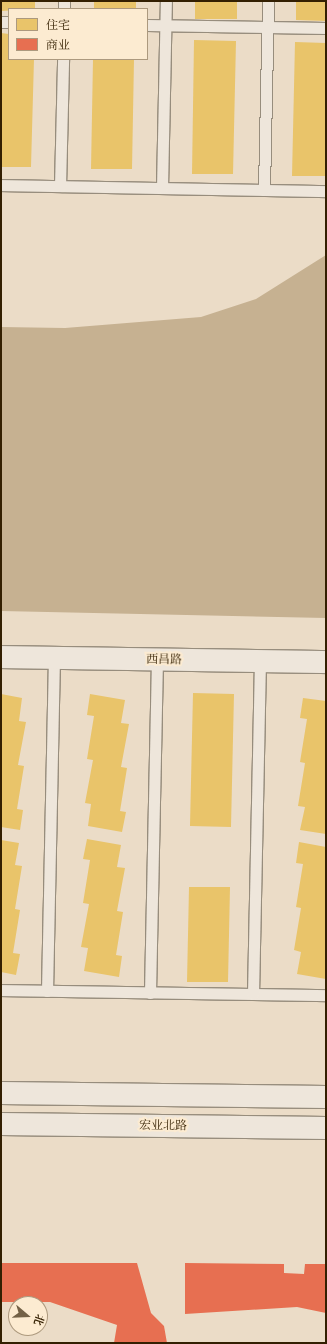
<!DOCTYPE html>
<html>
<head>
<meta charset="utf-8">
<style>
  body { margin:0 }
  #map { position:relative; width:327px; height:1344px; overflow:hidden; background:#ebdcc7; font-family:"Libre Bodoni","Noto Serif SC",serif }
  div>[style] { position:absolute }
  .water>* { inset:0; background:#c6b191 }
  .homes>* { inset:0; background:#e9c46a }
  .shops>* { inset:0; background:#e76f51 }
  .roads { filter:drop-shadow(1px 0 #978d7d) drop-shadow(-1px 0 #978d7d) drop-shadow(0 1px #978d7d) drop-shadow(0 -1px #978d7d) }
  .lane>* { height:11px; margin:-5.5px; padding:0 5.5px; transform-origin:5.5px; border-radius:5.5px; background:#eee6db }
  .street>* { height:22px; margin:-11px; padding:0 11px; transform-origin:11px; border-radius:11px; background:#eee6db }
  .secondary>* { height:22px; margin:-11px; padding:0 11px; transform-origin:11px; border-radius:11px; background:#eee6db }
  span { translate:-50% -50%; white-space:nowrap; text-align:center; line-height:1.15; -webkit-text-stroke:4px #fcebd1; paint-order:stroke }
  .street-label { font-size:12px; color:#331f01 }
  .frame { position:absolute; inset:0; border:2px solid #331f01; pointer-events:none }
  .legend { position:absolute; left:8px; top:8px; width:140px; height:52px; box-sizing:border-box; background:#fcebd1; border:1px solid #ac997e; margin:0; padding:5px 7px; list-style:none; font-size:12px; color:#331f01 }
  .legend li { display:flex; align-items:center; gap:8px; height:20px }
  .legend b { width:20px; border:1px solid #ac997e }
  .north { position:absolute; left:8px; top:1296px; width:40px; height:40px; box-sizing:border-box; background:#fcebd1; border:1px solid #ac997e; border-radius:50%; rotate:109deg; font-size:11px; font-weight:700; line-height:16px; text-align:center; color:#331f01 }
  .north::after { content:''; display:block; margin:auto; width:14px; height:18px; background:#736146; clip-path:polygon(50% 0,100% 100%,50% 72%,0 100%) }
</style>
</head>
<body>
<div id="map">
  <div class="water">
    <div style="clip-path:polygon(326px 255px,326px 618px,1px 611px,1px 327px,65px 328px,201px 317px,256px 299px)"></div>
  </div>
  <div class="homes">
    <div style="clip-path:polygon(1px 1px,35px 1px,35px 9px,1px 11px)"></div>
    <div style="clip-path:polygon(94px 1px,136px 1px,136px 9px,94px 9px)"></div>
    <div style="clip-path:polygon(195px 1px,237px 1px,237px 19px,195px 19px)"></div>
    <div style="clip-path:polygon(296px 1px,326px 1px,326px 21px,296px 20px)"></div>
    <div style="clip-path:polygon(1px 33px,9px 34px,9px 59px,34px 59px,31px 167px,1px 167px)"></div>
    <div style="clip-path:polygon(194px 40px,236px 41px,233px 174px,192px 174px)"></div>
    <div style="clip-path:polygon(295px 42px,326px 43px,326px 176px,292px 176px)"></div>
    <div style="clip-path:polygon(93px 59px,134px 59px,132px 169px,91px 169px)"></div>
    <div style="clip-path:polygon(193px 693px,234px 694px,231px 827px,190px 826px)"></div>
    <div style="clip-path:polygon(1px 694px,22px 698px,19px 721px,26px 722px,18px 765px,24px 766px,17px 809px,23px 810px,20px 830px,1px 827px)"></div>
    <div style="clip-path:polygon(90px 694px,125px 700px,121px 723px,129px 724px,121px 767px,127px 768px,120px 811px,126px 812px,122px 832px,88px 826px,91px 804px,85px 803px,93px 760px,87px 759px,94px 716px,87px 715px)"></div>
    <div style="clip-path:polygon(303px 698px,326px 701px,326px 834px,300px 830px,305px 807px,298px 806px,305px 763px,300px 762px,307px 719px,300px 718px)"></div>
    <div style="clip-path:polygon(87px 839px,121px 845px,117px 867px,125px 868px,117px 911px,123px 912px,116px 955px,122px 956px,119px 977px,84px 971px,88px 948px,81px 947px,89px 904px,83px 903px,90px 860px,83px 859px)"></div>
    <div style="clip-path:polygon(1px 840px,19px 843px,15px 865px,22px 866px,15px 909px,20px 910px,13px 953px,20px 954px,16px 975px,1px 972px)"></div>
    <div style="clip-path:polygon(299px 842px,326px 847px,326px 979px,297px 974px,301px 952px,294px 950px,301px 908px,296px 907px,303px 864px,296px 863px)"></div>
    <div style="clip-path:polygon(189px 887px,230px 887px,228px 982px,187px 982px)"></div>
  </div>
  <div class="shops">
    <div style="clip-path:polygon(1px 1263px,137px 1263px,151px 1313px,164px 1326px,167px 1343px,114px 1343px,117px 1325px,50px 1302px,1px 1302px)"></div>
    <div style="clip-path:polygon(185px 1263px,284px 1264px,284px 1273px,304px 1274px,305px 1264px,326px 1264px,326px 1313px,297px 1307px,185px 1314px)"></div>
  </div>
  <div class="roads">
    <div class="lane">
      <div style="left:64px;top:9px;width:8px;rotate:-90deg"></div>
      <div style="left:1px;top:22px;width:8px"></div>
      <div style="left:147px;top:25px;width:179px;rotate:1deg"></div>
      <div style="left:1px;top:185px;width:325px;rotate:1.1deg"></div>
      <div style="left:60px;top:186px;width:127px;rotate:-88.6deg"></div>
      <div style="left:162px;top:188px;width:187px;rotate:-88.8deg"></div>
      <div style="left:264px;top:190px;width:189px;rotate:-88.8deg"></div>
      <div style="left:1px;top:990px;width:325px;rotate:0.9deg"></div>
      <div style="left:47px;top:991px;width:333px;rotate:-88.8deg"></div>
      <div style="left:150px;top:993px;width:334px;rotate:-88.8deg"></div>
      <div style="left:253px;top:994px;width:333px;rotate:-88.8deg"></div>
    </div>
    <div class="street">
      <div style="left:1px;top:657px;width:325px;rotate:0.9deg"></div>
    </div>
    <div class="secondary">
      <div style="left:1px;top:1093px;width:325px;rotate:0.7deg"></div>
      <div style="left:1px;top:1124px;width:325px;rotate:0.7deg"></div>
    </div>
  </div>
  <div class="street-label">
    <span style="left:164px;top:660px;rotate:1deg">西昌路</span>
    <span style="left:163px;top:1126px;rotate:1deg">宏业北路</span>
  </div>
  <div class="frame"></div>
  <ul class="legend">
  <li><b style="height:11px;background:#e9c46a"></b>住宅</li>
  <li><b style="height:11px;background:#e76f51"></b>商业</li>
  </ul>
  <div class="north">北</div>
</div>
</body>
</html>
